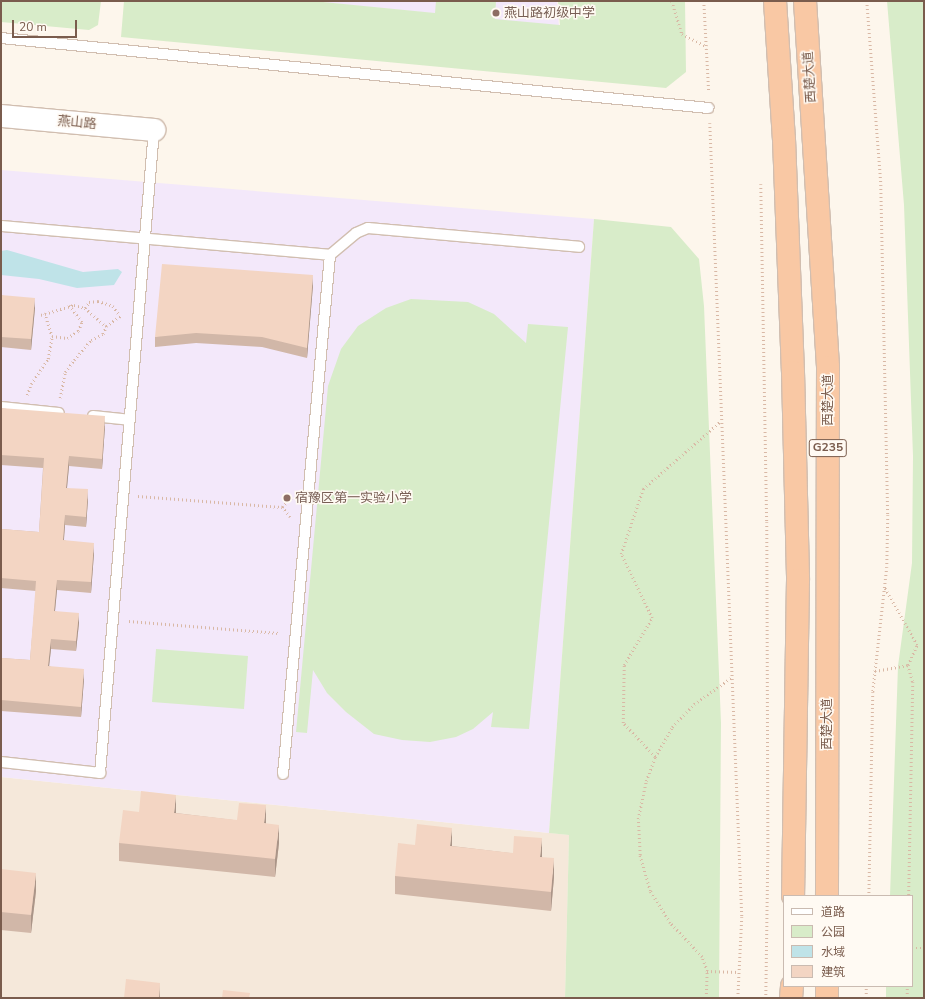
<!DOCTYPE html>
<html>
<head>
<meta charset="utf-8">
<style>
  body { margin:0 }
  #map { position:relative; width:925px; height:999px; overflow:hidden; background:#fdf6ec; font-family:"Nunito Sans","Noto Sans SC",sans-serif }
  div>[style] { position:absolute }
  .residential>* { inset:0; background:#f5e8da }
  .education>* { inset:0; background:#f3e8fa }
  .green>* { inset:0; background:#d8ecc9 }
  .water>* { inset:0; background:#bfe3e8 }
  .path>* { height:2.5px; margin-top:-1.25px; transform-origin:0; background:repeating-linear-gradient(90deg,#d9b8a5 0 1px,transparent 0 4px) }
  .roads { filter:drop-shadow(1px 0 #d1beb0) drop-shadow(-1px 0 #d1beb0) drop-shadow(0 1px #d1beb0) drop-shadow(0 -1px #d1beb0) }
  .service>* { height:10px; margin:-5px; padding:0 5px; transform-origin:5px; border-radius:5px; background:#fff }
  .tertiary>* { height:22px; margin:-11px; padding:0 11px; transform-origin:11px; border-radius:11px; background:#fff }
  .trunk>* { height:22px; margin:-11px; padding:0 11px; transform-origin:11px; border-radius:11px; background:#f9c8a4 }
  .wall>* { inset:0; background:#d1b7a8 }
  .shaded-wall>* { inset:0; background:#aa9588 }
  .building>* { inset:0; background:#f3d5c3 }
  .dots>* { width:11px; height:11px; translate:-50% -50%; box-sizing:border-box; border:2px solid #fffaf3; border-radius:50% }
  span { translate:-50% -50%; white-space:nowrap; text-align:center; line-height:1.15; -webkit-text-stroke:3px #fffaf3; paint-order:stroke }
  .shield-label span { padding:1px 3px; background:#fffaf3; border:1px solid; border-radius:3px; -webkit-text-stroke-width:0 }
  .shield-label { font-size:12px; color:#7a5c4d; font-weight:700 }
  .education-label { font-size:13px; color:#785e54 }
  .left { translate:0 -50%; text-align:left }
  .street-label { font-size:13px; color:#7a5c4d }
  .frame { position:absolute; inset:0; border:2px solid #7a5c4d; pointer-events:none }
  .legend { position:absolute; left:783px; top:895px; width:130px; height:92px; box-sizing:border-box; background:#fffaf3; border:1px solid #cabbb1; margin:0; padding:5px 7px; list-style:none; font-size:12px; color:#7a5c4d }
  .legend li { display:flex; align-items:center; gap:8px; height:20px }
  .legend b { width:20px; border:1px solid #cabbb1 }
  .scale { position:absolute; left:12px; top:20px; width:65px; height:18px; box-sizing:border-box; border:2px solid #7a5c4d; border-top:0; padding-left:5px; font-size:12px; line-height:14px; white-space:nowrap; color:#7a5c4d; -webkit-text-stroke:3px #fffaf3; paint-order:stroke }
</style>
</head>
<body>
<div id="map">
  <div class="residential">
    <div style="clip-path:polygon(1px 777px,569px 835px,565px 998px,1px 998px)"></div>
  </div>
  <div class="education">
    <div style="clip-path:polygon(311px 1px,557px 1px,559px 26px)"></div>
    <div style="clip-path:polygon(1px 170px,594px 219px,549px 833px,1px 777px)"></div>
  </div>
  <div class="green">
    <div style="clip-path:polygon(1px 1px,101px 1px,98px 25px,89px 30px,1px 22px)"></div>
    <div style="clip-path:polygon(124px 1px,313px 1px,435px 13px,436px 1px,496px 1px,495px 19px,560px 25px,558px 1px,685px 1px,686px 72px,666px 88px,121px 37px)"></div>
    <div style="clip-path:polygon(887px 1px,924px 1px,924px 998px,886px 998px,886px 986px,912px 986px,912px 896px,890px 896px,898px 666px,912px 563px,913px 456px,904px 205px)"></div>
    <div style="clip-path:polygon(594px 219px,671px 227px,699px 259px,704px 306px,721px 723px,719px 998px,565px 998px,569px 835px,549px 833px)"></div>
    <div style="clip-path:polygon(411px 299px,468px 302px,494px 314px,526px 343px,528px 324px,568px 327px,529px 729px,491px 727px,493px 712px,473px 729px,456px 737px,430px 742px,402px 740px,374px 734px,346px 712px,327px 693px,313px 670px,307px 733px,296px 732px,328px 386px,341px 349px,358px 326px,386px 308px)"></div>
    <div style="clip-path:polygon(156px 649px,248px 656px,244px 709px,152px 702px)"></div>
  </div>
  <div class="water">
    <div style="clip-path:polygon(7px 250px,83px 272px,118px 269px,122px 272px,114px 285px,77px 288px,39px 279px,1px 275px,1px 251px)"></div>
  </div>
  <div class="path">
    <div style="left:672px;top:1px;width:34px;rotate:73deg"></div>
    <div style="left:682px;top:34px;width:28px;rotate:27deg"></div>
    <div style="left:704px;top:1px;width:91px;rotate:86.9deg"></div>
    <div style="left:867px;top:1px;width:185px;rotate:85.6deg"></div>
    <div style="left:881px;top:185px;width:330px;rotate:88.8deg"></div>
    <div style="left:888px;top:515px;width:52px;rotate:91.1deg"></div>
    <div style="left:887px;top:567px;width:126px;rotate:96.4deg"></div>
    <div style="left:873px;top:692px;width:204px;rotate:91.1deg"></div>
    <div style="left:710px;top:123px;width:795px;rotate:87.69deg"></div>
    <div style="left:742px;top:917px;width:81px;rotate:92.8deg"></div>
    <div style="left:761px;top:184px;width:338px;rotate:89deg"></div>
    <div style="left:767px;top:522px;width:336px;rotate:89.8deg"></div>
    <div style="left:768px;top:858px;width:140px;rotate:90.8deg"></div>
    <div style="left:85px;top:308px;width:7px;rotate:-56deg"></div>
    <div style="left:89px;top:302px;width:9px;rotate:-6deg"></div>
    <div style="left:98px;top:301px;width:16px;rotate:18deg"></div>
    <div style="left:113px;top:306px;width:12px;rotate:55deg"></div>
    <div style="left:45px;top:313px;width:24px;rotate:73deg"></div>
    <div style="left:52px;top:336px;width:15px;rotate:8deg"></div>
    <div style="left:67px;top:338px;width:13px;rotate:-32deg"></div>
    <div style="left:78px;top:331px;width:10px;rotate:-66deg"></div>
    <div style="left:82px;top:322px;width:21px;rotate:-129deg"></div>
    <div style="left:41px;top:315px;width:34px;rotate:-17deg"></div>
    <div style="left:74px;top:305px;width:11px;rotate:15deg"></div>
    <div style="left:85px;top:308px;width:28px;rotate:41deg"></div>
    <div style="left:27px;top:395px;width:12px;rotate:-70deg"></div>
    <div style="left:31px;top:384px;width:30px;rotate:-56deg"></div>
    <div style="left:48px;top:359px;width:23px;rotate:-80deg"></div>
    <div style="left:60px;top:398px;width:26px;rotate:-79deg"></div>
    <div style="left:65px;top:372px;width:15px;rotate:-53deg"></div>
    <div style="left:74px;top:360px;width:26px;rotate:-50deg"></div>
    <div style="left:91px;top:340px;width:13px;rotate:-27deg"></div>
    <div style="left:103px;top:334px;width:9px;rotate:-69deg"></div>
    <div style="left:106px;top:326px;width:19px;rotate:-35deg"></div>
    <div style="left:138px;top:496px;width:144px;rotate:4.4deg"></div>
    <div style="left:290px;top:517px;width:13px;rotate:-129deg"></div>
    <div style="left:282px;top:507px;width:14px;rotate:-45deg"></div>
    <div style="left:129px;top:621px;width:150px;rotate:4.6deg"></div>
    <div style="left:908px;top:665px;width:18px;rotate:74deg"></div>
    <div style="left:913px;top:682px;width:214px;rotate:91.1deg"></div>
    <div style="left:875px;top:671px;width:34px;rotate:-10deg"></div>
    <div style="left:908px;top:665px;width:22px;rotate:-66deg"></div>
    <div style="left:917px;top:645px;width:67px;rotate:-119.6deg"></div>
    <div style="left:655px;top:757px;width:47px;rotate:-133.3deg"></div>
    <div style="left:623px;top:723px;width:58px;rotate:-89deg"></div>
    <div style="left:624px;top:665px;width:55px;rotate:-59.2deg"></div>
    <div style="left:652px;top:618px;width:71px;rotate:-115.8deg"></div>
    <div style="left:621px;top:554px;width:69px;rotate:-71.3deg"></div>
    <div style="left:643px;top:489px;width:103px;rotate:-41.1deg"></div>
    <div style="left:912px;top:948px;width:12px"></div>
    <div style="left:707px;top:971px;width:32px;rotate:2deg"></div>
    <div style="left:706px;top:998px;width:27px;rotate:-88deg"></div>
    <div style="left:707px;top:971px;width:15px;rotate:-110deg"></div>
    <div style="left:702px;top:957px;width:47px;rotate:-133.3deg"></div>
    <div style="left:670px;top:923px;width:38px;rotate:-122deg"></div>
    <div style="left:650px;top:891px;width:37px;rotate:-106deg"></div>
    <div style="left:640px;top:855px;width:36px;rotate:-93deg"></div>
    <div style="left:638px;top:819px;width:39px;rotate:-78deg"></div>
    <div style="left:646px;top:781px;width:26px;rotate:-69deg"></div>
    <div style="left:655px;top:757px;width:34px;rotate:-60deg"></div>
    <div style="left:672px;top:727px;width:32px;rotate:-46deg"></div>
    <div style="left:694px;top:704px;width:45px;rotate:-35.1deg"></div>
    <div style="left:866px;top:998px;width:12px;rotate:-90deg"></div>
    <div style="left:907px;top:998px;width:12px;rotate:-90deg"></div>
  </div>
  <div class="roads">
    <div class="service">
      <div style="left:1px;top:38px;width:711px;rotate:5.65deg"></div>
      <div style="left:1px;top:226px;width:330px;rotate:5deg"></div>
      <div style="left:330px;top:255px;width:521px;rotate:95.17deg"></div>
      <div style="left:330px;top:255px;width:34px;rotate:-40deg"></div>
      <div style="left:356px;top:233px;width:13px;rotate:-23deg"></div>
      <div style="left:368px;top:228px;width:212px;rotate:5.1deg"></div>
      <div style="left:1px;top:407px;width:58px;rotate:5.9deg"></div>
      <div style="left:93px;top:416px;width:36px;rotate:6deg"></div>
      <div style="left:1px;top:762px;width:100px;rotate:6.3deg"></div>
      <div style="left:100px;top:773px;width:645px;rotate:-85.2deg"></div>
    </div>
    <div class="tertiary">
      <div style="left:1px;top:116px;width:154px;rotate:5.2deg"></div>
    </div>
    <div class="trunk">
      <div style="left:775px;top:1px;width:138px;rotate:86.3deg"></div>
      <div style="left:784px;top:139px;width:233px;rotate:87.8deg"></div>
      <div style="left:793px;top:372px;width:208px;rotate:88.6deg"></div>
      <div style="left:798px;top:580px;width:316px;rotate:90.9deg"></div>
      <div style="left:805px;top:1px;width:367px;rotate:86.4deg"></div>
      <div style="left:828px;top:367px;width:529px;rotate:90.11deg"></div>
      <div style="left:791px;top:998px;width:12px;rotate:-85deg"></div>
      <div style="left:827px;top:998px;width:12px;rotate:-90deg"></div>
    </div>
  </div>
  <div class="wall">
    <div style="clip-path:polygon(313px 285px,307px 358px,262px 347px,196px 343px,155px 347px,155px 337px)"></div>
    <div style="clip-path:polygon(1px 295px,35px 308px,31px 350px,1px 347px)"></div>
    <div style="clip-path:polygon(1px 408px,105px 426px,102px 469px,69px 466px,67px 488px,88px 499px,86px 527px,65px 525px,64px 540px,94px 553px,91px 593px,57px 590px,55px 611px,79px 623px,76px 651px,51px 649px,49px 666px,84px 679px,81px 717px,1px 711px,1px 658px,30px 660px,36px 591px,1px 588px,1px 529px,39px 532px,43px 468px,1px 465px)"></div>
    <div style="clip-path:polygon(139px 812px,176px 813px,266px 824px,279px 843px,275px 877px,119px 861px,119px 843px)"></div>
    <div style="clip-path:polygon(452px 846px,542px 857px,554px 877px,551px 911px,395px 894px,395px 876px)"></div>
    <div style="clip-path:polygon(1px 869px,36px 891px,31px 933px,1px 930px)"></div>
  </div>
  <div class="shaded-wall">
    <div style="clip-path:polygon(313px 275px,313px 285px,307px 358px,307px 348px)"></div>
    <div style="clip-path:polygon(35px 298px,35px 308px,31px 350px,31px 339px)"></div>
    <div style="clip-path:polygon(105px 416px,105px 426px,102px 469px,102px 459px)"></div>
    <div style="clip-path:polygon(69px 456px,69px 466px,66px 498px,66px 488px)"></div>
    <div style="clip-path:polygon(88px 489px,88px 499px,86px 527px,86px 517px)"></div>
    <div style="clip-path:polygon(65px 515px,65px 525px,63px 550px,63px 540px)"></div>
    <div style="clip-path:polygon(94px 543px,94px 553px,91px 593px,91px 582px)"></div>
    <div style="clip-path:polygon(57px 580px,57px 590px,54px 621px,54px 611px)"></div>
    <div style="clip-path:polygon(79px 613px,79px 623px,76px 651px,76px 641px)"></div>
    <div style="clip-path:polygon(51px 639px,51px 649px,48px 676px,48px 666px)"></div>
    <div style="clip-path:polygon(84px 669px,84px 679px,81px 717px,81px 707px)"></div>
    <div style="clip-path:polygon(176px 795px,176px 813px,174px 813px)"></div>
    <div style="clip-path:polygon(266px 805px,266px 824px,264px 823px)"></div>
    <div style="clip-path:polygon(279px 825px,279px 843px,275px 877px,275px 859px)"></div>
    <div style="clip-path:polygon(452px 828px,452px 846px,450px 846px)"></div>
    <div style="clip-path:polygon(542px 838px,542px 857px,540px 857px)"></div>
    <div style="clip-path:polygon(554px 858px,554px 877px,551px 911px,551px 892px)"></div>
    <div style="clip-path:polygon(36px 873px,36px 891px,31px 933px,31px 915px)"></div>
    <div style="clip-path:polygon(160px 983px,160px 998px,159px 998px)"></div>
  </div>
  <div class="building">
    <div style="clip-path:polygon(162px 264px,313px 275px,307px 348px,262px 337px,196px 333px,155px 337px)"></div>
    <div style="clip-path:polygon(1px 295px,35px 298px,31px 339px,1px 337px)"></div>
    <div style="clip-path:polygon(1px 408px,105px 416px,102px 459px,69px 456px,66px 488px,88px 489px,86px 517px,65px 515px,63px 540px,94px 543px,91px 582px,57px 580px,54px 611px,79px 613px,76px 641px,51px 639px,48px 666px,84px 669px,81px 707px,1px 700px,1px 658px,30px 660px,36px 581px,1px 578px,1px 529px,39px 532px,44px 458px,1px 455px)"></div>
    <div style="clip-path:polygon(141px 791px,176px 795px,174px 813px,237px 820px,239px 803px,266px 805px,264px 823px,279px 825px,275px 859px,119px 843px,123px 810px,139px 812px)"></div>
    <div style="clip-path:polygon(417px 824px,452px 828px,450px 846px,513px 853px,514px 836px,542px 838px,540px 857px,554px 858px,551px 892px,395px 876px,398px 843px,415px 845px)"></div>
    <div style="clip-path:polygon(1px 869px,36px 873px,31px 915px,1px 912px)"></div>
    <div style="clip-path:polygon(126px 979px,160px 983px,159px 998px,124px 998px)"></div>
    <div style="clip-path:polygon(223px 990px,250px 993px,249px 998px,222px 998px)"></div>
  </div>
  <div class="dots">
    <div style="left:496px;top:13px;background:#8d6e63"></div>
    <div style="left:287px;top:498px;background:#8d6e63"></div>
  </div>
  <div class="shield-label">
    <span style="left:828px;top:448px">G235</span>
  </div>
  <div class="education-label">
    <span class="left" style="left:504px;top:13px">燕山路初级中学</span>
    <span class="left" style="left:295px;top:498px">宿豫区第一实验小学</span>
  </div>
  <div class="street-label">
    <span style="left:810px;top:77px;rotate:-94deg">西楚大道</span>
    <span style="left:77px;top:123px;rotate:5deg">燕山路</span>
    <span style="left:828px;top:400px;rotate:-90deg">西楚大道</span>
    <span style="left:827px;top:724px;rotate:-90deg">西楚大道</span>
  </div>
  <div class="frame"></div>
  <ul class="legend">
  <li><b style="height:5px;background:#fff"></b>道路</li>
  <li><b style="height:11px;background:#d8ecc9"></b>公园</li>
  <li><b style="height:11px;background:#bfe3e8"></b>水域</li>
  <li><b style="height:11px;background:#f3d5c3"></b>建筑</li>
  </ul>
  <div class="scale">20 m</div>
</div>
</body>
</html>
